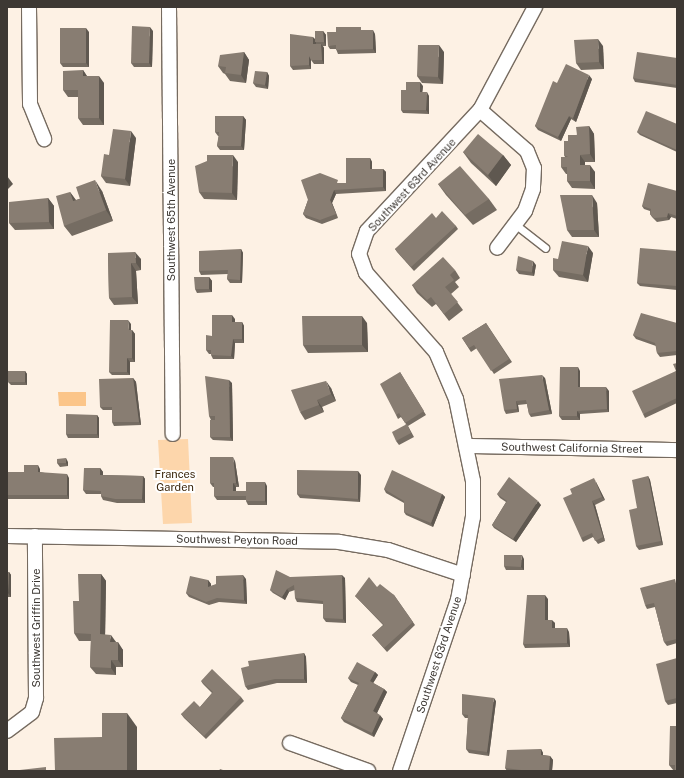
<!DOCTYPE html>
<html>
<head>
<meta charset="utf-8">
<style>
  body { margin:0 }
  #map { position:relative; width:684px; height:778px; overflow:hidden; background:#fdf1e4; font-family:"Public Sans",sans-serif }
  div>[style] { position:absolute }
  .green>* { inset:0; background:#fdd6ab }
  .water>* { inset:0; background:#fbc589 }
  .roads { filter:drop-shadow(1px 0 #766b60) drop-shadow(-1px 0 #766b60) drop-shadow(0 1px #766b60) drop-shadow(0 -1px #766b60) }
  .service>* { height:7px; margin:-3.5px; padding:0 3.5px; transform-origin:3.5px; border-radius:3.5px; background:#fff }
  .minor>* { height:14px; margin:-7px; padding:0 7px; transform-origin:7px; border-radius:7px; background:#fff }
  .wall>* { inset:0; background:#756c62 }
  .shaded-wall>* { inset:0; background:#5f5850 }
  .building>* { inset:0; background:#887d72 }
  span { translate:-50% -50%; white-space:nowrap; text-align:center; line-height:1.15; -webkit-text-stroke:4px #fff; paint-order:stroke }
  .street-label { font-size:11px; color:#3d3833 }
  .park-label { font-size:11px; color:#3a250a }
  .frame { position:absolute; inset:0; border:8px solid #3d3833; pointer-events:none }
</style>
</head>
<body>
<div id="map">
  <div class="green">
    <div style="clip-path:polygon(188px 439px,192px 523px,163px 524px,158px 440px)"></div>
  </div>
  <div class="water">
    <div style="clip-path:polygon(58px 392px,86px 392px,86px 406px,59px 406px)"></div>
  </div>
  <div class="roads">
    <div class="service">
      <div style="left:516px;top:225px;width:37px;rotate:38deg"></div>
    </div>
    <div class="minor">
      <div style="left:29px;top:7px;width:97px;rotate:89.4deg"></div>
      <div style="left:30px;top:104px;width:38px;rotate:68deg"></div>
      <div style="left:169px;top:7px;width:427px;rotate:89.5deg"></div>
      <div style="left:480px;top:110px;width:62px;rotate:41.1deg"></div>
      <div style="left:527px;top:151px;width:18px;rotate:68deg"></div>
      <div style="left:534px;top:168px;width:21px;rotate:93deg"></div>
      <div style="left:533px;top:189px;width:23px;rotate:110deg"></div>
      <div style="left:525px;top:211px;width:46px;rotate:127.1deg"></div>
      <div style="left:466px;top:446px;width:211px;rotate:1.1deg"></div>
      <div style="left:7px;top:536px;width:332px;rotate:1deg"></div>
      <div style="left:339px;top:542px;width:50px;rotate:9.3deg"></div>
      <div style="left:388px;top:550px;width:79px;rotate:18.4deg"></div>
      <div style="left:7px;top:731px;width:31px;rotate:-37deg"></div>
      <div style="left:32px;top:712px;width:15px;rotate:-74deg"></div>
      <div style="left:36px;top:698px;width:162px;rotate:-90.4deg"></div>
      <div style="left:290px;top:743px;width:83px;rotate:19.7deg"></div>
      <div style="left:400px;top:771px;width:181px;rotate:-71.3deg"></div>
      <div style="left:458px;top:600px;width:84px;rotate:-79.8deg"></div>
      <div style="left:473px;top:517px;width:36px;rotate:-90deg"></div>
      <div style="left:473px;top:481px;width:84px;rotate:-101.7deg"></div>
      <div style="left:456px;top:399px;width:51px;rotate:-113.1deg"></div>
      <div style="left:436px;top:352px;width:106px;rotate:-131.5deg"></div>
      <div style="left:366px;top:273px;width:20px;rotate:-110deg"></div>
      <div style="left:359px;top:254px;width:24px;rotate:-71deg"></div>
      <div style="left:367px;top:231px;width:166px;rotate:-47deg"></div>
      <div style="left:480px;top:110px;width:117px;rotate:-61.9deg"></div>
    </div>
  </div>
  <div class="wall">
    <div style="clip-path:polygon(363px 30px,375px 34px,376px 53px,338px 54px,336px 49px,330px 49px,328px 46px)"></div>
    <div style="clip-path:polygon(153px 31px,152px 67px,134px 67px,131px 63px)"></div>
    <div style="clip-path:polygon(323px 31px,326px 35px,326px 46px,323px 46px,324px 48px,324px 64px,314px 64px,311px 60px,311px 69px,293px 70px,290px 66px)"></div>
    <div style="clip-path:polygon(89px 32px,89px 67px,63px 67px,60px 63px)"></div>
    <div style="clip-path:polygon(603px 46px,604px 69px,581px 70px,576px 63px)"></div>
    <div style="clip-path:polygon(244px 52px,249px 60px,246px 83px,230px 81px,225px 74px,223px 73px,218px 66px)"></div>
    <div style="clip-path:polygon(444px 52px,443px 84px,422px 83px,417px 76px)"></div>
    <div style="clip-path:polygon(677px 58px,677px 88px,635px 82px,633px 78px)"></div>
    <div style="clip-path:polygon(83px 70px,87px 76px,104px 83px,104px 125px,83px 125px,78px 118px,78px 97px,68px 97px,63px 90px)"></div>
    <div style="clip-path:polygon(267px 72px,269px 76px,268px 89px,256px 87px,253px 83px)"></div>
    <div style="clip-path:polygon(592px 79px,576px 122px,571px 119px,561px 141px,538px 130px,535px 126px,557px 83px)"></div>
    <div style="clip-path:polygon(423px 86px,422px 92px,429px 96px,429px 114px,403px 113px,401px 110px,406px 90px)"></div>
    <div style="clip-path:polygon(243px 116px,246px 120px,244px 150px,220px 150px,217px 146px,219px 136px,218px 136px,215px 132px)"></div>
    <div style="clip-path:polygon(677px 124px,677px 152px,640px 135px,637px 132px)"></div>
    <div style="clip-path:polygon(589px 126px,594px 134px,595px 162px,585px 162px,585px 165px,595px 172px,595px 189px,572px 188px,567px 181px,567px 174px,566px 174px,561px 167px,565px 157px,564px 155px,568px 141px)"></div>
    <div style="clip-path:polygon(136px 138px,130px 186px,106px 183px,101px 176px,109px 155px)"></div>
    <div style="clip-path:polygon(463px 152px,503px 155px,511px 165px,496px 186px,471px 163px)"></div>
    <div style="clip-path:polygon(370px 158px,372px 162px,372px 169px,383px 169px,386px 172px,386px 191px,336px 194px,332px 203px,338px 218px,322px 224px,306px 218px,303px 214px,308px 200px,340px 183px,346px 183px)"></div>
    <div style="clip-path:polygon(238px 162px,237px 200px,204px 199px,199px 192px)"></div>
    <div style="clip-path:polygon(438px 184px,489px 199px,497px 210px,473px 225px,446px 195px)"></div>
    <div style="clip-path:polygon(102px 191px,113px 221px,72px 236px,64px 226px,70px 192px,76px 200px)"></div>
    <div style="clip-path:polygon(677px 191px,677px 219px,671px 217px,669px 220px,657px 222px,652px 217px,650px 214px,650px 211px,644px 209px,642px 206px)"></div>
    <div style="clip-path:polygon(48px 198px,54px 206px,54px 229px,15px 230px,9px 223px)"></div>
    <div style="clip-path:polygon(597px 203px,599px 237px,572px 237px,567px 230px)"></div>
    <div style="clip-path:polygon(436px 218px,456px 226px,458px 229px,414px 271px,397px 252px,395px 249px)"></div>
    <div style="clip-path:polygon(241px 249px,243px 253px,242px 283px,230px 283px,227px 279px,228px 274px,201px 275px,199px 271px)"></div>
    <div style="clip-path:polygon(677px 251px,677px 290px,640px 286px,637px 283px)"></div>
    <div style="clip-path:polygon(108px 253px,141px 259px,141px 270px,136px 271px,138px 304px,114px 305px,109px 298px)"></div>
    <div style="clip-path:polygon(593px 253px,588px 282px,559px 277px,553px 270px,558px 259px)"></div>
    <div style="clip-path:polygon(536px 265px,534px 276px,519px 274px,516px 270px)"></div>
    <div style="clip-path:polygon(455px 270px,460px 278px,455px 282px,459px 287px,451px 294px,463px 310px,449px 321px,436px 304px,432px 307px,417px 293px,412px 285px)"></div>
    <div style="clip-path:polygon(209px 277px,212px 281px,212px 292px,197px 293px,195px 289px)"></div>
    <div style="clip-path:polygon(235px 319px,235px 322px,242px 322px,244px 326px,244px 343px,235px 343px,234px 359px,213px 359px,211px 355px,211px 354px,209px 354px,206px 350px,212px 336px)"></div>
    <div style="clip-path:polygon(367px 323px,368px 352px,308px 353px,303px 345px)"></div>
    <div style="clip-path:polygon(486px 323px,512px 362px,494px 374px,477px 348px,471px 352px,462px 338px)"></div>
    <div style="clip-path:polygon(677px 323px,677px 355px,660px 357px,657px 353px,656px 346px,636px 339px,633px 335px)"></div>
    <div style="clip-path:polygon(131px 324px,131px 330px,132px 330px,135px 334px,135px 362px,130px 362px,130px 375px,112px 375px,109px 372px)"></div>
    <div style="clip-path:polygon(677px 363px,677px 403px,645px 418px,643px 414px,676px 371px)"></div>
    <div style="clip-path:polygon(25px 371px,27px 374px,27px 385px,11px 385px,8px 382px)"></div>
    <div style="clip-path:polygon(580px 371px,580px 387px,609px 391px,609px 412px,580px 414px,580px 420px,562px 420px,559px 416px)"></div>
    <div style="clip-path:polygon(400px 372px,426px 415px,408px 426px,414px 437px,399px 445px,396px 441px,406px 424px,401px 417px,398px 419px,396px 415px)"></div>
    <div style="clip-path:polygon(133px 378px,136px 382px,141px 425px,114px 426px,112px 422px,112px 410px,103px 410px,100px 407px)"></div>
    <div style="clip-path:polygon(545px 378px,552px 414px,531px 417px,529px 414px,527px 404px,518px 405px,519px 412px,506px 414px,504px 410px)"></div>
    <div style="clip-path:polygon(232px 383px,233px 441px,213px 440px,210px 437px,211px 420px,209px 416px)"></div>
    <div style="clip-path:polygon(331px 388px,336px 401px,322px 407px,324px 412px,305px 420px,300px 412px)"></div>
    <div style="clip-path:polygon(97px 415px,99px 418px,99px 438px,68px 438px,66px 434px)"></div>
    <div style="clip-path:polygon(235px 461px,239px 487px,236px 487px,236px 491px,246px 491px,267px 486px,267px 505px,248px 505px,246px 501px,246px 500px,217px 500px,214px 496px,214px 487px,213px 487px,210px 483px)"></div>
    <div style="clip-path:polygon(68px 462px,68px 466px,60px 467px,57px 463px)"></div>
    <div style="clip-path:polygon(100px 468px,103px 472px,103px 475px,143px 476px,145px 479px,145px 503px,117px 503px,103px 500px,101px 496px,101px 494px,86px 494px,83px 490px)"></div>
    <div style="clip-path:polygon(40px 469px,40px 472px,69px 478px,69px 499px,8px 499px,7px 498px,7px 472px,24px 472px)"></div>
    <div style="clip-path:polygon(361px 475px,360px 502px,300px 498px,297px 494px)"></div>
    <div style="clip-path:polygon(648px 476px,650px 480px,663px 545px,639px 550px,636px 546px,637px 508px)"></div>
    <div style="clip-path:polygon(596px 482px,605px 500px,595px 505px,605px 541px,598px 544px,593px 537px,583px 542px,581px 538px)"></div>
    <div style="clip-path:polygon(384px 489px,442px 494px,445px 497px,433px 527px,406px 515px,404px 512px,404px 503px,386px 493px)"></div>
    <div style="clip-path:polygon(497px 494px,541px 505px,516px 542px,494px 528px,492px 525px,506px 502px,500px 498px)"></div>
    <div style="clip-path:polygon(524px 559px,524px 570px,506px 570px,504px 566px)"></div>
    <div style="clip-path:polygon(7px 572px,9px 572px,11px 575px,11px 597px,7px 597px)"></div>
    <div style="clip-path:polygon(101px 574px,106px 581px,105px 635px,116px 642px,123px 650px,123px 667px,116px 667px,116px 675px,96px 674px,90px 667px,91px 641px,79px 641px,74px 633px,79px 601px)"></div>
    <div style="clip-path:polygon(290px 577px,345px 578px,346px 623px,326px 622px,323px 618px,323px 604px,297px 602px,295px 598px,295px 590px,289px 592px,285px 600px,273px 593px,270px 590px)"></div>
    <div style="clip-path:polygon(246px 579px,247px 604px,219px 602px,209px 605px,189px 597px,186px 593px,208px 580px,211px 584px,211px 586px)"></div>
    <div style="clip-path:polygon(677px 582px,677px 643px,667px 646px,664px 642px,655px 607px,647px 609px,645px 605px)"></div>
    <div style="clip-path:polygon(377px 587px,394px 595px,415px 625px,387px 652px,372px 635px,383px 625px,358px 599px,355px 596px)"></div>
    <div style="clip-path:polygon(548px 599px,548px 620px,555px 623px,555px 628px,569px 632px,570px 647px,525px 648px,523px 644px)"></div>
    <div style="clip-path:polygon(304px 653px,306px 657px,307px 683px,277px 683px,248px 690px,245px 686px)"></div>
    <div style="clip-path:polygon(677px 658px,677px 703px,668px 705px,665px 701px)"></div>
    <div style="clip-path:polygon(375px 672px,378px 675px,373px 683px,384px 689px,387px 692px,377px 713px,383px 719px,374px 737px,344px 722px,341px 718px,358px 685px,351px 682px,348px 678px)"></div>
    <div style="clip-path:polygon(201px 681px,241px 697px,244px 701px,206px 739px,184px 718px,181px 714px,200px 707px,212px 693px,203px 684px)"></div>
    <div style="clip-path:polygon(496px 701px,489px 756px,469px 753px,466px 749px,468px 718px,465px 718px,462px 714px)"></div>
    <div style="clip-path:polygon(677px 726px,677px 771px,674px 771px,669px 765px)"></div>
    <div style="clip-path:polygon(541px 749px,543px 753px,543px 755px,550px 756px,553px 760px,552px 771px,507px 771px,505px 768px)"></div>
  </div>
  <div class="shaded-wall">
    <div style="clip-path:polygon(150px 27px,153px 31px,152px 67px,149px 63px)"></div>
    <div style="clip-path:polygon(86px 28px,89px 32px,89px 67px,86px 63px)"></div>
    <div style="clip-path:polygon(373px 30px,375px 34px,376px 53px,373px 49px)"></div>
    <div style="clip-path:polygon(323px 31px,326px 35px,326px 46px,324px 42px)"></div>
    <div style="clip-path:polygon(313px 37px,316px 40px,316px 48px,313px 44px)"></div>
    <div style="clip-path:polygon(598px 39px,603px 46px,604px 69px,599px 62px)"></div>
    <div style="clip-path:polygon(321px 44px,324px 48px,324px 64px,322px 60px)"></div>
    <div style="clip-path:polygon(439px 45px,444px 52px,443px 84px,438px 77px)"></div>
    <div style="clip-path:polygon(244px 52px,249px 60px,246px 83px,241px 75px)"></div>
    <div style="clip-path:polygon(309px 56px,311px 59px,311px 69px,309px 65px)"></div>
    <div style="clip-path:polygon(83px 70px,88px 78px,83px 76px)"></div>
    <div style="clip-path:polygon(267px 72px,269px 76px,268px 89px,265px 85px)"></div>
    <div style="clip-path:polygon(589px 75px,592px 79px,576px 122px,573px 118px)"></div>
    <div style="clip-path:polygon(99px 76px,104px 83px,104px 125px,99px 118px)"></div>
    <div style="clip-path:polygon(420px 82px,423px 86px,422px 96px,420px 92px)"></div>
    <div style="clip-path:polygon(427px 92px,429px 96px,429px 114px,426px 110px)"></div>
    <div style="clip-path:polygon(243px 116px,246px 120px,244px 150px,241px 146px)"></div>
    <div style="clip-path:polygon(569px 116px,571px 119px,561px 141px,558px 137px)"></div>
    <div style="clip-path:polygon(589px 126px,594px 134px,595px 162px,590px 154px)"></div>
    <div style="clip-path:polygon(131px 131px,136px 138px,130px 186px,125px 179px)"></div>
    <div style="clip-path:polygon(233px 155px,238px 162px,237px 200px,232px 193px)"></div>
    <div style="clip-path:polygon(503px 155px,511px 165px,496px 186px,488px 175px)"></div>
    <div style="clip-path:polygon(580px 155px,585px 162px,585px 172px,580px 165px)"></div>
    <div style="clip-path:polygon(370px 158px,372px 162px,372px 172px,370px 169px)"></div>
    <div style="clip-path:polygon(590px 165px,595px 172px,595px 189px,590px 181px)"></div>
    <div style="clip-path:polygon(383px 169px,386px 172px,386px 191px,383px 187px)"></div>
    <div style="clip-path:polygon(7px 176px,13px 184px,7px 190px)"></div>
    <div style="clip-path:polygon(95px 180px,102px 191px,113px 221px,106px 210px)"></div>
    <div style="clip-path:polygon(334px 190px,336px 194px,332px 203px,338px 218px,336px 214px,330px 200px)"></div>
    <div style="clip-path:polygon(70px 192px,77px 202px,73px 201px)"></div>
    <div style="clip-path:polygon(592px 195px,597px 203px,599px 237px,594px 230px)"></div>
    <div style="clip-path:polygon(48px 198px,54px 206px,54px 229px,49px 222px)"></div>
    <div style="clip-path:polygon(668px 213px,671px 217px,669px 220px,667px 217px)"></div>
    <div style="clip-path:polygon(588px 246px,593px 253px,588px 282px,583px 275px)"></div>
    <div style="clip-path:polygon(241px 249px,243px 253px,242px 283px,240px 280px)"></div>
    <div style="clip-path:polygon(135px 252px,141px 259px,141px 270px,136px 263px)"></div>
    <div style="clip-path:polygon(533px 261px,536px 265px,534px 276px,532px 272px)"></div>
    <div style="clip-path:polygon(131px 263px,136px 271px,138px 304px,132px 297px)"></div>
    <div style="clip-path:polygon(209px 277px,212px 281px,212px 292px,209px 289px)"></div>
    <div style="clip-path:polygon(232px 315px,235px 319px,235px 326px,232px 322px)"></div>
    <div style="clip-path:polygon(362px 316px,367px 323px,368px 352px,362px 345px)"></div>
    <div style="clip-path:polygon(128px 320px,131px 324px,131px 334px,129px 330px)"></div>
    <div style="clip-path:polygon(242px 322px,244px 326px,244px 343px,242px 339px)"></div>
    <div style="clip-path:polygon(132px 330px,135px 334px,135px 362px,132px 358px)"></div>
    <div style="clip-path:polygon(233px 339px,235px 343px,234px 359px,231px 356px)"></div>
    <div style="clip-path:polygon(127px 358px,130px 362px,130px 375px,127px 372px)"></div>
    <div style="clip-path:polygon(578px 367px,580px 371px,580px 390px,578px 387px)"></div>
    <div style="clip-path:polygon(25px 371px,27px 374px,27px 385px,25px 382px)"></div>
    <div style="clip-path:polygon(542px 375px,545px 378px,552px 414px,549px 410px)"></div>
    <div style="clip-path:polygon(133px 378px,136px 382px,141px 425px,139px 422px)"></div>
    <div style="clip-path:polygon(229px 380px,232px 383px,233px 441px,230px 437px)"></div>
    <div style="clip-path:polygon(326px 381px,331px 388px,336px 401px,331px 394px)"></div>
    <div style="clip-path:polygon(606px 387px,609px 391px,609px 412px,607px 409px)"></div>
    <div style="clip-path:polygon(317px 400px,322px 407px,324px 412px,319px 405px)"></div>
    <div style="clip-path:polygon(516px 401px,518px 405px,519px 412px,517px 409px)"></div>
    <div style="clip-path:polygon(577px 411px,580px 414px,580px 420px,577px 416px)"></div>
    <div style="clip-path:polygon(97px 415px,99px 418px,99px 438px,97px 434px)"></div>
    <div style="clip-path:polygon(233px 457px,235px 461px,239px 487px,236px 483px)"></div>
    <div style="clip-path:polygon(66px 458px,68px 462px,68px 466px,66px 463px)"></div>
    <div style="clip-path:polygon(38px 465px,40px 469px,40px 476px,38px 472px)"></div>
    <div style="clip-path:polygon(100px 468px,103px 472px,103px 479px,100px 475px)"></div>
    <div style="clip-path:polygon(358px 471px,361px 475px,360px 502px,358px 499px)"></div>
    <div style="clip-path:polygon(67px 474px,69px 478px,69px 499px,67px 495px)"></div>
    <div style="clip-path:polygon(143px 476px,145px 479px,145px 503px,142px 499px)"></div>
    <div style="clip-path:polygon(648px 476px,650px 480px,663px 545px,661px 541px)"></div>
    <div style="clip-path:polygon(594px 478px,605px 500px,602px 497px)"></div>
    <div style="clip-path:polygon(265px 482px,267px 486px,267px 505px,265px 501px)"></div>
    <div style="clip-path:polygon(233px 483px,236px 487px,236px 495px,233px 491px)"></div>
    <div style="clip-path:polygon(442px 494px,445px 497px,433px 527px,431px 523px)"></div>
    <div style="clip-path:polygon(538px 501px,541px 505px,516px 542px,513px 539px)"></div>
    <div style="clip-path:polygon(592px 501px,595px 505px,605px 541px,603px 537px)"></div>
    <div style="clip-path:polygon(522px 555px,524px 559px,524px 570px,521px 567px)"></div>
    <div style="clip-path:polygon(9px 572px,11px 575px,11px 597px,8px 593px)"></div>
    <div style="clip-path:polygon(101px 574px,106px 581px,105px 642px,100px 634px)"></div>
    <div style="clip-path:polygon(243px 575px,246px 579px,247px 604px,244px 600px)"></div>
    <div style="clip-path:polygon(342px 575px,345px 578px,346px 623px,343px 619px)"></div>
    <div style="clip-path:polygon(208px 580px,211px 584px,211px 590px,208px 587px)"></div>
    <div style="clip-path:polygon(287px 589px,289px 592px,285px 600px,282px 597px)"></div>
    <div style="clip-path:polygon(545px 595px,548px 599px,548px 623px,545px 620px)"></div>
    <div style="clip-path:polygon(552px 620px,555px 623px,555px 632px,552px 628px)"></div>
    <div style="clip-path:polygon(567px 628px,569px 632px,570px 647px,567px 643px)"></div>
    <div style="clip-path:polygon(111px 635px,116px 642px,110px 642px)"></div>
    <div style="clip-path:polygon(118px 642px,123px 650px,123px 667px,118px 660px)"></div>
    <div style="clip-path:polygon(304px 653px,306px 657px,307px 683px,304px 679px)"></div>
    <div style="clip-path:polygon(111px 660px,116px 667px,116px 675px,111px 668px)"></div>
    <div style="clip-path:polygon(375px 672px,378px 675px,372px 685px,370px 681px)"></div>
    <div style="clip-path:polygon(384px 689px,387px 692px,376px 715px,373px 711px)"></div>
    <div style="clip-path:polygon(494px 698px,496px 701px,489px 756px,487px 752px)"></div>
    <div style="clip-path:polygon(127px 713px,137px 727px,137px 771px,127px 771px)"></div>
    <div style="clip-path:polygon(380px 715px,383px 719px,374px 737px,372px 733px)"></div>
    <div style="clip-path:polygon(541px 749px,543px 753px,543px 759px,541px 755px)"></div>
    <div style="clip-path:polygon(550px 756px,553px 760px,552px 771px,549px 771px)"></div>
  </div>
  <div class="building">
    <div style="clip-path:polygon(132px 26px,150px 27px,149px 63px,131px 63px)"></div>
    <div style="clip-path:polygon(336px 27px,361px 27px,361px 30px,373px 30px,373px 49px,336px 50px,336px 45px,328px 46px,327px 32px,336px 32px)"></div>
    <div style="clip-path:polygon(60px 28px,86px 28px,86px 63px,60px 63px)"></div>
    <div style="clip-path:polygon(315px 31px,323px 31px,324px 42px,315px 42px)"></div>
    <div style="clip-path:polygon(290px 34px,313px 37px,313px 44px,321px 44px,322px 60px,311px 60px,309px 56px,309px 65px,290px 66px)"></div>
    <div style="clip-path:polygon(598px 39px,599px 62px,576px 63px,574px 40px)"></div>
    <div style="clip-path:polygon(418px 45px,439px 45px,438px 77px,417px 76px)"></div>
    <div style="clip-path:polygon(244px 52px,241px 75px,225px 73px,226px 67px,218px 66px,220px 55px)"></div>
    <div style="clip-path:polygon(637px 52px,677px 58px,677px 85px,633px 78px)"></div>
    <div style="clip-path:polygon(566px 64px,589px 75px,573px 118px,569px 116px,558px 137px,535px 126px,553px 81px,557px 83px)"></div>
    <div style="clip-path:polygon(83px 70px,83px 76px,99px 76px,99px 118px,78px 118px,78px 90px,63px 90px,63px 71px)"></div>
    <div style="clip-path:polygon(255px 71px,267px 72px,265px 85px,253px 83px)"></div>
    <div style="clip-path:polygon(406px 82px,420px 82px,420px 92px,427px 92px,426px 110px,401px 110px,401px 90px,406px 90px)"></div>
    <div style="clip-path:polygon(646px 111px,677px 124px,677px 150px,637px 132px)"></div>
    <div style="clip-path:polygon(215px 116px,243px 116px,241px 146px,217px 146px,219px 132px,215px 132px)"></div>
    <div style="clip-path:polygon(589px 126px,590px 154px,580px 155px,580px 165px,590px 165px,590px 181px,567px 181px,567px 167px,561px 167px,561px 157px,568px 157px,564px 155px,564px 141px,568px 141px,568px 135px,577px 135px,576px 127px)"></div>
    <div style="clip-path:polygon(113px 129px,131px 131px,125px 179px,101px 176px,104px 154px,109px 155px)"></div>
    <div style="clip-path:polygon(478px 134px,503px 155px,488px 175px,463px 152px)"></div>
    <div style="clip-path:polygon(207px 155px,233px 155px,232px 193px,199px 192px,195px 166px,207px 161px)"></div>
    <div style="clip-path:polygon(346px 158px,370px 158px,370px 169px,383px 169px,383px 187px,334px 190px,330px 200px,336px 214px,320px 220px,303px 214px,308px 200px,301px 180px,320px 173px,338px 180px,337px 183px,346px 183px)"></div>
    <div style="clip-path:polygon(460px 166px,489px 199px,465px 215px,438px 184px)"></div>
    <div style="clip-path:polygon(95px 180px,106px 210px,64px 226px,56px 196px,70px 192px,73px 201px,80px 199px,76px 187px)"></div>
    <div style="clip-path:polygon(648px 183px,677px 191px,677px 216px,668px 213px,667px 217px,654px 218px,650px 214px,651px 209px,642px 206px)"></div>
    <div style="clip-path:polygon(560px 195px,592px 195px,594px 230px,567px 230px)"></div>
    <div style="clip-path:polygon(48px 198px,49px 222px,9px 223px,9px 202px)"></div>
    <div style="clip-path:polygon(442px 211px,456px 226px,411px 267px,395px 249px,432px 213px,436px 218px)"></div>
    <div style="clip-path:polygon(562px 241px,588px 246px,583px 275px,553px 270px,553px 258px,558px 259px)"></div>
    <div style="clip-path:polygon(640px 248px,677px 251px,677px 286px,637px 283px)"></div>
    <div style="clip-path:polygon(241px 249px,240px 280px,227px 279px,228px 270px,199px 271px,199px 251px)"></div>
    <div style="clip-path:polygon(135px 252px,136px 263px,131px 263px,132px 297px,109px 298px,108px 253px)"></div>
    <div style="clip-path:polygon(518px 256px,533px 261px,532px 272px,516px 270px)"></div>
    <div style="clip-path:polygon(443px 257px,455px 270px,450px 275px,454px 280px,445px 287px,458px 302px,444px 314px,431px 297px,427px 300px,412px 285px)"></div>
    <div style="clip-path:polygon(194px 277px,209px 277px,209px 289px,195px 289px)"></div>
    <div style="clip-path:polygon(641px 313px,677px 323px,677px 351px,657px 353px,655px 343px,633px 335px)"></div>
    <div style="clip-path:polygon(212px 315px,232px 315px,232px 322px,242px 322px,242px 339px,233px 339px,231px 356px,211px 355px,211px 350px,206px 350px,206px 335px,212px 336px)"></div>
    <div style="clip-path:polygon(302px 316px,362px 316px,362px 345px,303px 345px)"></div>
    <div style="clip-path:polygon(110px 320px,128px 320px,129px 330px,132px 330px,132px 358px,127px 358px,127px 372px,109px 372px)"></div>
    <div style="clip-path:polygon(486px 323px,509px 359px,491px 371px,474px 345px,469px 348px,462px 338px)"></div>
    <div style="clip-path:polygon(677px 363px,677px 398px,643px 414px,632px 391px,676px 371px,673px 364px)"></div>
    <div style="clip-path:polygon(560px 367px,578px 367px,578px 387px,606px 387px,607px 409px,577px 411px,577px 416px,559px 416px)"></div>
    <div style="clip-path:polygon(8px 371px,25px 371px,25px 382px,8px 382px)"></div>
    <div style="clip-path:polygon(400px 372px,424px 411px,405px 423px,399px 413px,396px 415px,380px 384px)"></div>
    <div style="clip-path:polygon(542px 375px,549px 410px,529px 414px,526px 400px,516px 401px,517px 409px,504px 410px,499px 379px)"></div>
    <div style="clip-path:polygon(205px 376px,229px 380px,230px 437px,210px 437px,210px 420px,215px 420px,215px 416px,209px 416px)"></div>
    <div style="clip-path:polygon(133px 378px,139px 422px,112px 422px,112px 407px,100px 407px,99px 379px)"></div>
    <div style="clip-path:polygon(326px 381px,331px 394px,317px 400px,319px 405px,300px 412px,291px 390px)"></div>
    <div style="clip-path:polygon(66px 414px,97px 415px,97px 434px,66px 434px)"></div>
    <div style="clip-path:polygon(407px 424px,411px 433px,396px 441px,392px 432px)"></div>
    <div style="clip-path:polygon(210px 457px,233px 457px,236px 483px,233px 483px,233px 491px,246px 491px,246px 482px,265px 482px,265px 501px,246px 501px,246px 496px,214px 496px,214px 483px,210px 483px)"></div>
    <div style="clip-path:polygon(66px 458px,66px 463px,57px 463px,57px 459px)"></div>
    <div style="clip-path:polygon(24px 465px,38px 465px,38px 472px,67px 474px,67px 495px,7px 495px,7px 472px,24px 472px)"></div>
    <div style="clip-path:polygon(84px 468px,100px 468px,100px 475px,143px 476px,142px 499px,115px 499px,101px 496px,101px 491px,83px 490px)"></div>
    <div style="clip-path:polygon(297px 470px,358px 471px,358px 499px,297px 494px)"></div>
    <div style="clip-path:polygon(392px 470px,442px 494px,431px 523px,404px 512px,404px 501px,384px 489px)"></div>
    <div style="clip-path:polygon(648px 476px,661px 541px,636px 546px,629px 510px,637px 508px,632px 480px)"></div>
    <div style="clip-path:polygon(509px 477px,538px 501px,513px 539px,492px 525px,507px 501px,497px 494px)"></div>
    <div style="clip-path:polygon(594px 478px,602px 497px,592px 501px,603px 537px,595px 541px,592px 533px,581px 538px,563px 498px,572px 494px,570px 489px)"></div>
    <div style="clip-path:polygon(504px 555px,522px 555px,521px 567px,504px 566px)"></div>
    <div style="clip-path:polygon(276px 570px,290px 577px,342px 575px,343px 619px,323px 618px,323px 601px,295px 598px,294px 585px,287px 589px,282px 597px,270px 590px)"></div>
    <div style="clip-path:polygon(7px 572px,9px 572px,8px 593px,7px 593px)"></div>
    <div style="clip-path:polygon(78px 574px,101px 574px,100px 634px,111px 635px,110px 642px,118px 642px,118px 660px,111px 660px,111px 668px,90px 667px,91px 634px,74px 633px,73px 601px,79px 601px)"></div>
    <div style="clip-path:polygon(243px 575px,244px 600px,217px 598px,206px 602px,186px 593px,190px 576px,208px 580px,208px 587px,216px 584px,216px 576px)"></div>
    <div style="clip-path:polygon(369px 577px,377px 587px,380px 584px,394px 595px,413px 622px,384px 648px,372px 635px,384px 625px,355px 596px)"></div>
    <div style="clip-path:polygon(675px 579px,677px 588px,677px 639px,664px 642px,654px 603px,645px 605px,640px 588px)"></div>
    <div style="clip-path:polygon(527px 595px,545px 595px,545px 620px,552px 620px,552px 628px,567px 628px,567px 643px,523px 644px)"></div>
    <div style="clip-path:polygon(304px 653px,304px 679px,275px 679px,245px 686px,241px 668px,249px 666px,248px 661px)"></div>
    <div style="clip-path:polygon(677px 658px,677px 698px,665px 701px,656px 664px)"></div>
    <div style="clip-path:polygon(357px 662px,375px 672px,370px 681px,384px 689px,373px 711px,380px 715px,372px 733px,341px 718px,359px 683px,348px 678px)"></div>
    <div style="clip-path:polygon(212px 669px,241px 697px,204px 736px,181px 714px,194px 701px,200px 707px,213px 692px,201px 681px)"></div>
    <div style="clip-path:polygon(462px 694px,494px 698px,487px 752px,466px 749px,468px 715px,462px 714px)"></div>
    <div style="clip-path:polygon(102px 713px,127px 713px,127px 771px,55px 771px,54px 738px,102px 737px)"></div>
    <div style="clip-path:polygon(670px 726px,677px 726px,677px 771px,675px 771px,675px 765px,669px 765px)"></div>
    <div style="clip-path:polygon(541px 749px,541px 755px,550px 756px,549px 771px,521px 771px,521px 770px,505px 768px,507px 750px)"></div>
    <div style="clip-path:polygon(46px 767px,46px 771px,11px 771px)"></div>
    <div style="clip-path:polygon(220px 769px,226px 771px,219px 771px)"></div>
  </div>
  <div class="street-label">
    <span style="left:412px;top:185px;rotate:-47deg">Southwest 63rd Avenue</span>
    <span style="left:171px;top:220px;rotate:-90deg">Southwest 65th Avenue</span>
    <span style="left:572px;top:448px;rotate:1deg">Southwest California Street</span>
    <span style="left:237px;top:540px;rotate:1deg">Southwest Peyton Road</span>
    <span style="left:36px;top:628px;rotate:-90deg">Southwest Griffin Drive</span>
    <span style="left:439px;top:655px;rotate:-72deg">Southwest 63rd Avenue</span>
  </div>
  <div class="park-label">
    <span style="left:175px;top:481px">Frances<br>Garden</span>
  </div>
  <div class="frame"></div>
</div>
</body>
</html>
